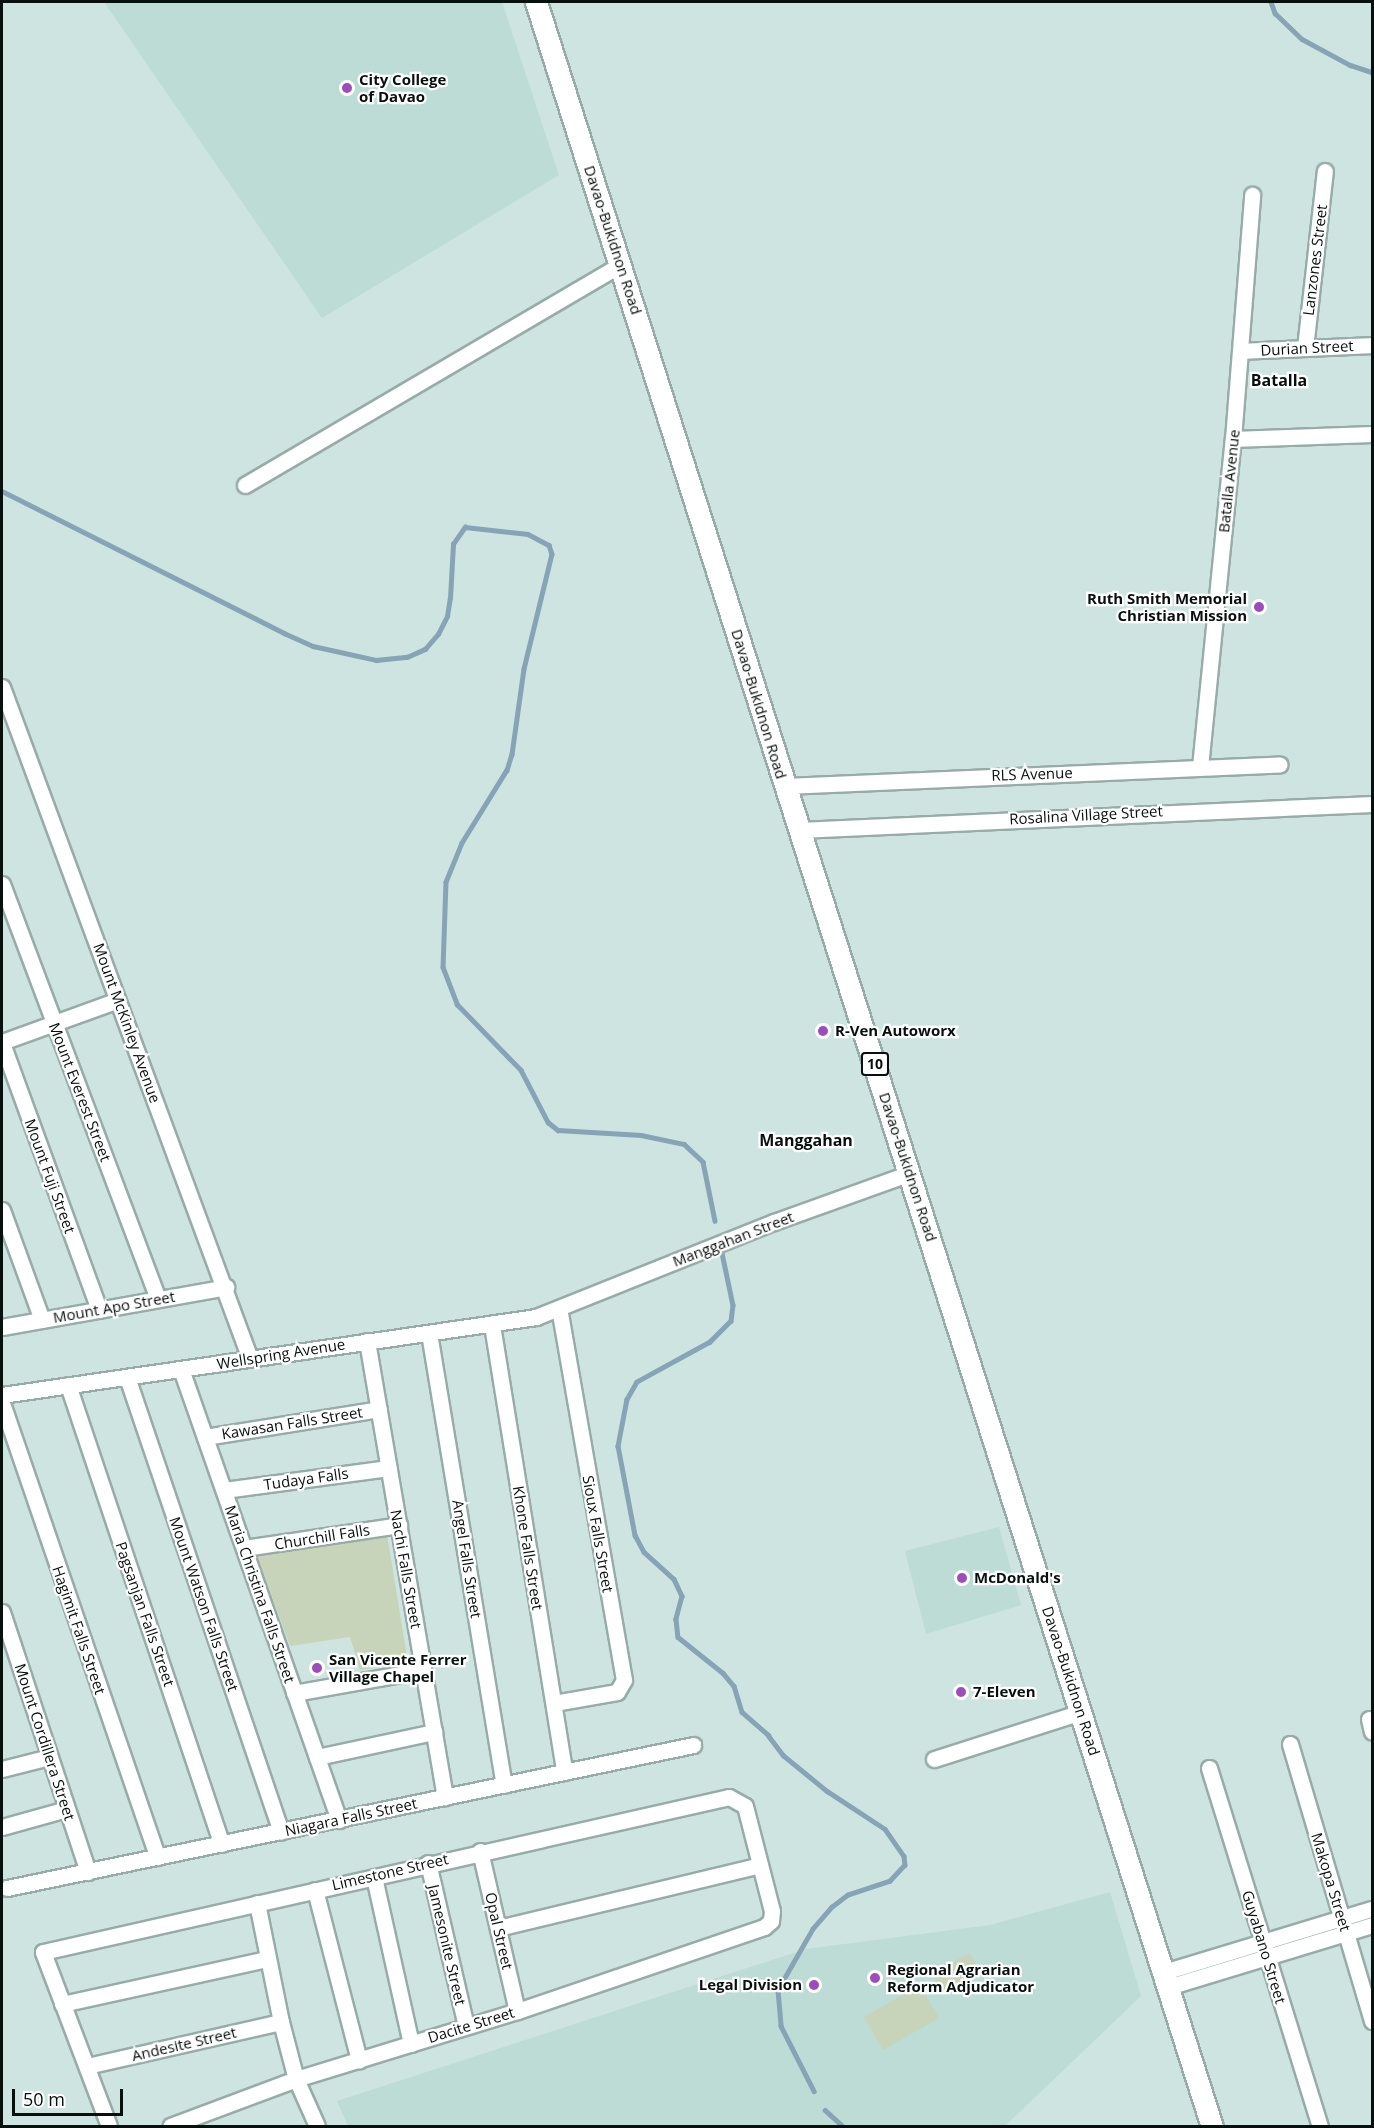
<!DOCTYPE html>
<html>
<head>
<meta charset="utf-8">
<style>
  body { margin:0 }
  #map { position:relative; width:1374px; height:2128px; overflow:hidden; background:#cee4e0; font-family:"Open Sans",sans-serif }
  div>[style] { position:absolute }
  .built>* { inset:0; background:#bcdcd5 }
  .green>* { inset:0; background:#c7d4b9 }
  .stream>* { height:4.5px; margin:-2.25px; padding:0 2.25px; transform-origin:2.25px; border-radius:2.25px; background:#86a4b6 }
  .roads { filter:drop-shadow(2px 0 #97aca8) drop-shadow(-2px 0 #97aca8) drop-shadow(0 2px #97aca8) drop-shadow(0 -2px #97aca8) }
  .minor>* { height:15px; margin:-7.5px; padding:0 7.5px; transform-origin:7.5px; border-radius:7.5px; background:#fff }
  .highway>* { height:21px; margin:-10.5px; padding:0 10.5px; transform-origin:10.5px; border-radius:10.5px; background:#fff }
  .dots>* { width:16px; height:16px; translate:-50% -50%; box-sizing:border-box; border:3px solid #fff; border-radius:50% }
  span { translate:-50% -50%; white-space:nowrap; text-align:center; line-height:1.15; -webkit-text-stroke:4.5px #fff; paint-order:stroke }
  .shield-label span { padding:2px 4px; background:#fff; border:2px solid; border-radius:4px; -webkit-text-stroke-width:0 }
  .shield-label { font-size:14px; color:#08100e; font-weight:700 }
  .poi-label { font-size:15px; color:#08100e; font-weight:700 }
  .left { translate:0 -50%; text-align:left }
  .right { translate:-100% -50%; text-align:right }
  .street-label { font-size:15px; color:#08100e }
  .neighbourhood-label { font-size:16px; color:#08100e; font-weight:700 }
  .frame { position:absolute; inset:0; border:3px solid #08100e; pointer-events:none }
  .scale { position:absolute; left:12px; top:2089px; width:111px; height:27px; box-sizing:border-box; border:3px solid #08100e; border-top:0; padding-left:8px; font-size:18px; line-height:21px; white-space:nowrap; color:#08100e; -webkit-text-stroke:4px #fff; paint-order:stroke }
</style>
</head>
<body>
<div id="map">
  <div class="built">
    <div style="clip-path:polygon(104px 2px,502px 2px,559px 175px,322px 318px)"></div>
    <div style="clip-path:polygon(999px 1527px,1021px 1605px,926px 1634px,905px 1551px)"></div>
    <div style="clip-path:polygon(1110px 1892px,1141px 1996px,1005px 2126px,348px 2126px,337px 2101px,806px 1949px,990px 1925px)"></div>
  </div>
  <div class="green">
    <div style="clip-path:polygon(387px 1534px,408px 1663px,360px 1670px,350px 1637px,290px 1646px,257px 1555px)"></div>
    <div style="clip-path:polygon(970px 1953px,980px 1973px,943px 1993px,932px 1973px)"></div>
    <div style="clip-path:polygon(920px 1985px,939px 2018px,883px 2050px,864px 2017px)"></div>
  </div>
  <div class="stream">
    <div style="left:1271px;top:2px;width:12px;rotate:70deg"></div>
    <div style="left:1275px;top:13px;width:37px;rotate:44deg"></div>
    <div style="left:1302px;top:39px;width:55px;rotate:28.4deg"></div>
    <div style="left:1350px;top:65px;width:23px;rotate:18deg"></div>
    <div style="left:2px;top:491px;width:316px;rotate:26.7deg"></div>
    <div style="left:284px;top:633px;width:32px;rotate:24deg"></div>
    <div style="left:313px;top:646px;width:65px;rotate:12.5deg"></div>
    <div style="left:376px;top:660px;width:31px;rotate:-6deg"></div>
    <div style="left:407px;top:657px;width:20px;rotate:-24deg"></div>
    <div style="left:425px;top:649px;width:20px;rotate:-49deg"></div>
    <div style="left:438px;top:634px;width:20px;rotate:-63deg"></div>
    <div style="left:447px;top:616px;width:18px;rotate:-81deg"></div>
    <div style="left:450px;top:598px;width:54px;rotate:-86.8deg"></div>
    <div style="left:453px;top:544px;width:21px;rotate:-55deg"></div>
    <div style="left:465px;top:527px;width:63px;rotate:6.3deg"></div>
    <div style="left:528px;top:534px;width:24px;rotate:28deg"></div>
    <div style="left:549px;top:545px;width:9px;rotate:72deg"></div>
    <div style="left:552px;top:554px;width:118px;rotate:103.7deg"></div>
    <div style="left:524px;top:669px;width:86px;rotate:98deg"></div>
    <div style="left:512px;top:754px;width:17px;rotate:107deg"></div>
    <div style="left:507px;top:770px;width:86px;rotate:121.7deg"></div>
    <div style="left:462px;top:843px;width:42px;rotate:112.3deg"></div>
    <div style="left:446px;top:882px;width:85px;rotate:92deg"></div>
    <div style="left:443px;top:967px;width:40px;rotate:69deg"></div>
    <div style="left:457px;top:1004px;width:92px;rotate:45.9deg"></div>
    <div style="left:521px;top:1070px;width:59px;rotate:62.6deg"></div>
    <div style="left:548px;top:1122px;width:13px;rotate:39deg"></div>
    <div style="left:558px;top:1130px;width:83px;rotate:3.4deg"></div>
    <div style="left:641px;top:1135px;width:44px;rotate:11.8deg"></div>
    <div style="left:684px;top:1144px;width:26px;rotate:43deg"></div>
    <div style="left:703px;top:1162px;width:60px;rotate:78.5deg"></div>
    <div style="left:722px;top:1253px;width:53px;rotate:78.1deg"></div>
    <div style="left:733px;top:1305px;width:16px;rotate:97deg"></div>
    <div style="left:731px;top:1321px;width:30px;rotate:135deg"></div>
    <div style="left:710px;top:1342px;width:83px;rotate:151.3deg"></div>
    <div style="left:637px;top:1382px;width:20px;rotate:120deg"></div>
    <div style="left:627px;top:1399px;width:48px;rotate:100.8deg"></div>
    <div style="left:618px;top:1446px;width:91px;rotate:79.2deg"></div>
    <div style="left:635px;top:1535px;width:19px;rotate:62deg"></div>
    <div style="left:644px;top:1552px;width:40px;rotate:42deg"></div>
    <div style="left:674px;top:1579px;width:19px;rotate:65deg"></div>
    <div style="left:682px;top:1596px;width:24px;rotate:105deg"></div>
    <div style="left:676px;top:1619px;width:18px;rotate:84deg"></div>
    <div style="left:678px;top:1637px;width:58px;rotate:38.7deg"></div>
    <div style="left:723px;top:1673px;width:17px;rotate:50deg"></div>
    <div style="left:734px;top:1686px;width:27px;rotate:73deg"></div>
    <div style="left:742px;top:1712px;width:35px;rotate:41deg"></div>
    <div style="left:768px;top:1735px;width:25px;rotate:53deg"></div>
    <div style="left:783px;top:1755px;width:57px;rotate:39.3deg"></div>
    <div style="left:827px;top:1791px;width:69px;rotate:33.2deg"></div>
    <div style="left:885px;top:1829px;width:33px;rotate:55deg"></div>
    <div style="left:904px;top:1856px;width:9px;rotate:84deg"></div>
    <div style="left:905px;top:1865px;width:22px;rotate:133deg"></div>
    <div style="left:890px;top:1881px;width:44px;rotate:161.6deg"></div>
    <div style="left:848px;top:1895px;width:20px;rotate:143deg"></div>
    <div style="left:832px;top:1907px;width:29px;rotate:131deg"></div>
    <div style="left:813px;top:1929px;width:70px;rotate:119.8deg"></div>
    <div style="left:778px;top:1990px;width:36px;rotate:85deg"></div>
    <div style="left:781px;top:2026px;width:73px;rotate:63.1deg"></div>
    <div style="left:825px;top:2110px;width:24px;rotate:42deg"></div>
  </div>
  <div class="roads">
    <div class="minor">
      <div style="left:1305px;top:348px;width:178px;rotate:-83.6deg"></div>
      <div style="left:1241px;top:351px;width:131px;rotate:-2.6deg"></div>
      <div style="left:1233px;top:439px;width:139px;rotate:-2.1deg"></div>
      <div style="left:245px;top:485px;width:436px;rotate:-30.4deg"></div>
      <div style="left:2px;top:687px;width:716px;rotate:69.74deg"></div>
      <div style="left:1200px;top:767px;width:330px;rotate:-84.3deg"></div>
      <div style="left:1233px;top:439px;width:245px;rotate:-85.5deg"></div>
      <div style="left:785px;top:786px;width:495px;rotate:-2.5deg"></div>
      <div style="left:799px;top:830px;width:574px;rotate:-2.6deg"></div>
      <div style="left:2px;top:884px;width:443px;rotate:69.4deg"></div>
      <div style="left:2px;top:1042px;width:123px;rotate:-19.9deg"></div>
      <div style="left:2px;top:1043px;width:284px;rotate:70deg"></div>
      <div style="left:2px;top:1210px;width:117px;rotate:70deg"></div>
      <div style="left:492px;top:1325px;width:453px;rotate:80.8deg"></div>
      <div style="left:2px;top:1327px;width:228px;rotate:-10.1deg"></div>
      <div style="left:429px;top:1333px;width:458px;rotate:80.6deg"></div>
      <div style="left:367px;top:1341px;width:463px;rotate:80.3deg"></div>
      <div style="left:181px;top:1369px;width:478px;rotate:70.7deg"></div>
      <div style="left:127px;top:1377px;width:480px;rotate:71.3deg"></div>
      <div style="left:68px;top:1385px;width:484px;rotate:71.5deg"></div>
      <div style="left:2px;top:1395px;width:540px;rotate:-8.31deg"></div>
      <div style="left:536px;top:1317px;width:256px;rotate:-21.8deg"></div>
      <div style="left:774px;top:1222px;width:145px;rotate:-19.8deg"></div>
      <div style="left:2px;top:1403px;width:480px;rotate:71.1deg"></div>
      <div style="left:205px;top:1437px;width:176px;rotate:-9.1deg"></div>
      <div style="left:224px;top:1490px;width:166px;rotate:-7.6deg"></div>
      <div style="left:244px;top:1548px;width:157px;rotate:-8.4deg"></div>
      <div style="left:2px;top:1612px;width:274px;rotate:71.7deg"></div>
      <div style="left:294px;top:1693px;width:131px;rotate:-10.1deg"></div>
      <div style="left:554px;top:1703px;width:64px;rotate:-9.9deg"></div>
      <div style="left:617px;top:1692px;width:14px;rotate:-60deg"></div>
      <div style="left:624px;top:1680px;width:377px;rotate:-99.9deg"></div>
      <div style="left:1369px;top:1719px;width:13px;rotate:77deg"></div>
      <div style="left:1290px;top:1744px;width:289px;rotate:73.5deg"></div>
      <div style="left:317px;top:1757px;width:120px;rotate:-12.1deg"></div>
      <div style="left:934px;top:1759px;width:154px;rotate:-17.7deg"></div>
      <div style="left:1209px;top:1768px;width:375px;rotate:72.8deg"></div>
      <div style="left:2px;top:1769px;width:49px;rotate:-14.3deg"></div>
      <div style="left:2px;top:1827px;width:67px;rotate:-15.5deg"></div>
      <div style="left:480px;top:1851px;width:164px;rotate:77deg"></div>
      <div style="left:428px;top:1863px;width:167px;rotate:76.9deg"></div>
      <div style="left:374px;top:1877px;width:171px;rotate:77.5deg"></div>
      <div style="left:7px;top:1888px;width:701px;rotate:-11.77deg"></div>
      <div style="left:315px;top:1890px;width:176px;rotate:75.5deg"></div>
      <div style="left:257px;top:1903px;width:121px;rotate:78.6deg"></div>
      <div style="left:281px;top:2022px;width:59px;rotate:75.3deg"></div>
      <div style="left:296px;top:2079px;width:51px;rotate:65.9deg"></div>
      <div style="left:498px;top:1928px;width:269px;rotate:-13.5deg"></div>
      <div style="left:1164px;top:1972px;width:217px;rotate:-16.9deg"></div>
      <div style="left:1168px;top:1987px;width:213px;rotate:-16.9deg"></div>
      <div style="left:62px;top:2004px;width:210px;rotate:-12.4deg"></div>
      <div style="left:87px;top:2066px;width:199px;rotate:-12.8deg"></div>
      <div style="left:109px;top:2126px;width:186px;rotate:-110.8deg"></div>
      <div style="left:43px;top:1952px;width:703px;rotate:-12.73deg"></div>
      <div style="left:729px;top:1797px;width:18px;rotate:29deg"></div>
      <div style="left:745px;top:1806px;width:108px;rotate:75.6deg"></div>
      <div style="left:772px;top:1911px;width:10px;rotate:96deg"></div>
      <div style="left:771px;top:1921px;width:9px;rotate:139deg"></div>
      <div style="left:764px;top:1927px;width:261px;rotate:161.2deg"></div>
      <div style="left:517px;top:2011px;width:231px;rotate:162.9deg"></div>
      <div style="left:296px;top:2079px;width:134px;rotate:159.5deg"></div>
    </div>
    <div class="highway">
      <div style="left:536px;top:2px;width:2229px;rotate:72.35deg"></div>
    </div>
  </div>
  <div class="dots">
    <div style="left:347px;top:88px;background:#9d4cbc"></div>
    <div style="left:1259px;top:607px;background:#9d4cbc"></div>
    <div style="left:823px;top:1031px;background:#9d4cbc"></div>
    <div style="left:962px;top:1578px;background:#9d4cbc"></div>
    <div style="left:317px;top:1668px;background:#9d4cbc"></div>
    <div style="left:961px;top:1692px;background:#9d4cbc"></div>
    <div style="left:875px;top:1978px;background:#9d4cbc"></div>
    <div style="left:814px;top:1985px;background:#9d4cbc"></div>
  </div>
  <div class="shield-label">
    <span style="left:875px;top:1064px">10</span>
  </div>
  <div class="poi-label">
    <span class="left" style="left:359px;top:88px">City College<br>of Davao</span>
    <span class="right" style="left:1247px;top:607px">Ruth Smith Memorial<br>Christian Mission</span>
    <span class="left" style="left:835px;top:1031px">R-Ven Autoworx</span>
    <span class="left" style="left:974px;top:1578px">McDonald's</span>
    <span class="left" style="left:329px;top:1668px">San Vicente Ferrer<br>Village Chapel</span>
    <span class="left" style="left:973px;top:1692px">7-Eleven</span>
    <span class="left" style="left:887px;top:1978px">Regional Agrarian<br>Reform Adjudicator</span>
    <span class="right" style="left:802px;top:1985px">Legal Division</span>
  </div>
  <div class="street-label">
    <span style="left:613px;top:240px;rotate:72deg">Davao-Bukidnon Road</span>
    <span style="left:1315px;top:260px;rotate:-83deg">Lanzones Street</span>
    <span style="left:1307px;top:348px;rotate:-3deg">Durian Street</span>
    <span style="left:1229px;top:481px;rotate:-84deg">Batalla Avenue</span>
    <span style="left:759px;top:704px;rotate:73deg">Davao-Bukidnon Road</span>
    <span style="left:1032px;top:774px;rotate:-2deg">RLS Avenue</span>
    <span style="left:1086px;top:815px;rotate:-3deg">Rosalina Village Street</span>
    <span style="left:127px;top:1023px;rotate:70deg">Mount McKinley Avenue</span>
    <span style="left:80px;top:1092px;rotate:69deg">Mount Everest Street</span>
    <span style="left:908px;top:1167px;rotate:72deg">Davao-Bukidnon Road</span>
    <span style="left:50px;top:1176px;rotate:70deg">Mount Fuji Street</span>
    <span style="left:733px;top:1239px;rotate:-21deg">Manggahan Street</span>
    <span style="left:114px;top:1307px;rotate:-10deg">Mount Apo Street</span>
    <span style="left:281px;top:1354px;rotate:-9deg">Wellspring Avenue</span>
    <span style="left:292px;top:1423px;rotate:-9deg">Kawasan Falls Street</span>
    <span style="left:306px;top:1479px;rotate:-8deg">Tudaya Falls</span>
    <span style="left:598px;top:1534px;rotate:80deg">Sioux Falls Street</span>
    <span style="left:322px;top:1537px;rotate:-9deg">Churchill Falls</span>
    <span style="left:528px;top:1548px;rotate:81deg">Khone Falls Street</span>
    <span style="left:467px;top:1559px;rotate:81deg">Angel Falls Street</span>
    <span style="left:406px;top:1569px;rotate:80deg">Nachi Falls Street</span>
    <span style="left:260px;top:1594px;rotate:71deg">Maria Christina Falls Street</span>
    <span style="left:204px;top:1604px;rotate:71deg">Mount Watson Falls Street</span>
    <span style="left:145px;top:1614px;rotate:71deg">Pagsanjan Falls Street</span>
    <span style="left:79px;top:1630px;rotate:71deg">Hagimit Falls Street</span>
    <span style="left:1071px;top:1681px;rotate:72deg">Davao-Bukidnon Road</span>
    <span style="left:45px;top:1742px;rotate:72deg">Mount Cordillera Street</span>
    <span style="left:351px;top:1817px;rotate:-12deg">Niagara Falls Street</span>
    <span style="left:390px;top:1872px;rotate:-13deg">Limestone Street</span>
    <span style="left:1331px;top:1882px;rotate:73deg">Makopa Street</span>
    <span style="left:499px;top:1931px;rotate:77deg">Opal Street</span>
    <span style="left:447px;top:1945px;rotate:77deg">Jamesonite Street</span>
    <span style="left:1264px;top:1947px;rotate:73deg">Guyabano Street</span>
    <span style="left:471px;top:2025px;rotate:-17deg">Dacite Street</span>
    <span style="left:184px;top:2044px;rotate:-13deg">Andesite Street</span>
  </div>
  <div class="neighbourhood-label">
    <span style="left:1279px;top:380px">Batalla</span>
    <span style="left:806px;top:1140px">Manggahan</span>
  </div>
  <div class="frame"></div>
  <div class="scale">50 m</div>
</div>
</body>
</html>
